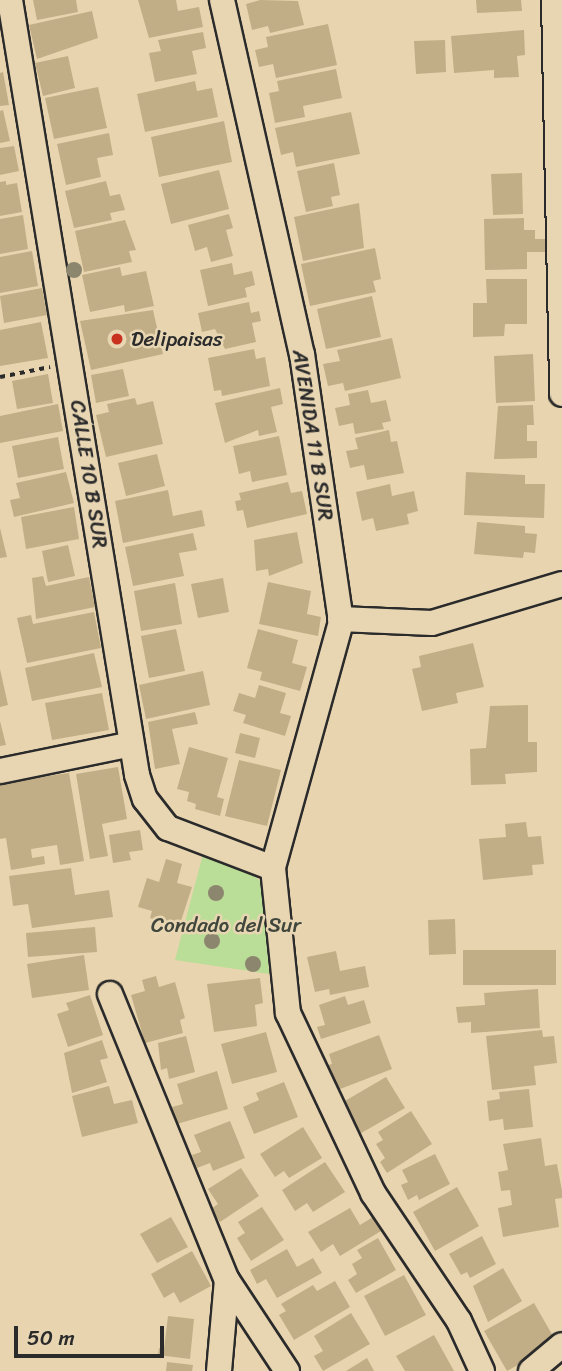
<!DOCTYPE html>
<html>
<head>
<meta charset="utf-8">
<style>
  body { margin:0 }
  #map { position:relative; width:562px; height:1371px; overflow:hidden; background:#e8d5af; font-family:Sriracha,sans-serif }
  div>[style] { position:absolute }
  .green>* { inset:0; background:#badd97 }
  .building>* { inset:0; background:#c1ae86 }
  .path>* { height:3.5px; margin-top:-1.75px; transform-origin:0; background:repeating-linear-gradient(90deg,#2b2b2b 0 5px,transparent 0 10px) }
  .roads { filter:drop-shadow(2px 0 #2b2b2b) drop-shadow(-2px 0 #2b2b2b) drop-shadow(0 2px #2b2b2b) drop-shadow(0 -2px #2b2b2b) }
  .minor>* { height:24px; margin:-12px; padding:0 12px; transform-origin:12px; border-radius:12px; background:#e8d6b3 }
  .trees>* { width:16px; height:16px; margin:-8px; border-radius:50%; background:#8c866f }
  .dots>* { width:19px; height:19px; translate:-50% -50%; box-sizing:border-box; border:4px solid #e8d6b3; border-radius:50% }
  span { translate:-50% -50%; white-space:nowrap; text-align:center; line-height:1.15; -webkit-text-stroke:5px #e8d6b3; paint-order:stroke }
  .poi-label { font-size:21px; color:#2b2b2b }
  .left { translate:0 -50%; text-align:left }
  .street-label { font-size:21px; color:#2b2b2b }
  .park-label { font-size:21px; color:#40463b }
  .scale { position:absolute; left:14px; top:1326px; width:150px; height:32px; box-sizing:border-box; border:4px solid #2b2b2b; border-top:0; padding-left:9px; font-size:21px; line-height:24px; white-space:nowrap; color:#2b2b2b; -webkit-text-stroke:5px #e8d6b3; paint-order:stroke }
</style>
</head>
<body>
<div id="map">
  <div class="green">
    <div style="clip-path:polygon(203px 854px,242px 867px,263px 883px,269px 974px,175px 960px)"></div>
  </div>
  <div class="building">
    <div style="clip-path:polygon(33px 0,76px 0,78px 12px,37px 20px)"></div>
    <div style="clip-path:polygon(138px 0,176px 0,178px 11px,199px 7px,203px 27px,149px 38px)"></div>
    <div style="clip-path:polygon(260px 0,298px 1px,304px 25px,270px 33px,268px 26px,252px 30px,246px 4px)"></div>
    <div style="clip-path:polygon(476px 0,521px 0,522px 11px,477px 13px)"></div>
    <div style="clip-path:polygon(92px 11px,98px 38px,37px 59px,29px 25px)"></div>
    <div style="clip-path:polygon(328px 24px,337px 65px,276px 78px,273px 64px,259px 67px,255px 50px,268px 47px,266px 37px)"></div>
    <div style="clip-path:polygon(524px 30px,525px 55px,517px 56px,519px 77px,494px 78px,494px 70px,454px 73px,451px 36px)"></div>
    <div style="clip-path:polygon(203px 32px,206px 48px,192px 51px,197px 74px,155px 82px,149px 53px,161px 51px,158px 40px)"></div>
    <div style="clip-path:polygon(445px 40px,446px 72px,416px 74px,414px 41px)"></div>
    <div style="clip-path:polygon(68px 56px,75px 88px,43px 96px,35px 63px)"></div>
    <div style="clip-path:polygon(336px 69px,342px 98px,303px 106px,305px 117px,275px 123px,269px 93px,279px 91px,277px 81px)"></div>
    <div style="clip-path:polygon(3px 72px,9px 105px,0 106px,0 73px)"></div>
    <div style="clip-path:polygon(195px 81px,197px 91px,212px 88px,218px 117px,145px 132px,137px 94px)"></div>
    <div style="clip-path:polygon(98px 87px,107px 128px,54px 139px,45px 98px)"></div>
    <div style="clip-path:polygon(3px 110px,10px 141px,0 143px,0 111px)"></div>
    <div style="clip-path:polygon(351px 112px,360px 154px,296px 167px,293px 152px,281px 155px,275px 128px)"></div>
    <div style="clip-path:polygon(224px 121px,232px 162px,159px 177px,151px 137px)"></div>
    <div style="clip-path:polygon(109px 133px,113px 155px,97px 158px,101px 177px,66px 185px,57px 144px)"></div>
    <div style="clip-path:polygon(14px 146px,19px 171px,0 175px,0 148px)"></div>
    <div style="clip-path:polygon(334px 163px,340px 195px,331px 197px,333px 206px,306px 212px,297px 171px)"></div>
    <div style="clip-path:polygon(219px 170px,229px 209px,171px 224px,161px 184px)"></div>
    <div style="clip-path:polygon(522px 173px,523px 214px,493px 215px,491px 174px)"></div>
    <div style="clip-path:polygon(6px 181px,6px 185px,17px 183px,22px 212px,0 216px,0 182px)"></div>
    <div style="clip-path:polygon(106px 181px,110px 196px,120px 194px,125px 210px,110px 213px,112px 220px,74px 228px,65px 191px)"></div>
    <div style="clip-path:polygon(359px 203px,364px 248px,303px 261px,294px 217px)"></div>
    <div style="clip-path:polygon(229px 214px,233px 228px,226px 230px,233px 256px,211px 262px,207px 247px,195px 251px,188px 225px)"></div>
    <div style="clip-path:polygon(23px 215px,28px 249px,0 254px,0 219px)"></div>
    <div style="clip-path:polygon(524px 218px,524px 230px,535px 230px,535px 239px,547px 239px,547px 252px,527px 252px,527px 269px,485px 270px,484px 219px)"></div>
    <div style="clip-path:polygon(125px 220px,136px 250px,129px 251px,132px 262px,84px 272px,75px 231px)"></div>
    <div style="clip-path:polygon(375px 248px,381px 279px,373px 281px,376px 292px,310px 306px,301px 264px)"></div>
    <div style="clip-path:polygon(32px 251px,38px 286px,0 293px,0 257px)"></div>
    <div style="clip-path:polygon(232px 263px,234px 275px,252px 271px,255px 285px,245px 288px,247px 297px,208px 306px,200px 270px)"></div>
    <div style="clip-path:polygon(120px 267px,122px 276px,146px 271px,154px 306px,125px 312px,124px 305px,90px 312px,82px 275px)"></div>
    <div style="clip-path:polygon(486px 279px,527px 279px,527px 324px,505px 324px,504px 336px,473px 337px,473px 303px,487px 303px)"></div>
    <div style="clip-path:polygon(42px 288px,47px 315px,4px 323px,0 296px)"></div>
    <div style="clip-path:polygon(372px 296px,381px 337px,326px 349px,317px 309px)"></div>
    <div style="clip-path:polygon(249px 302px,251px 313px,259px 311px,261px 321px,252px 323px,256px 342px,225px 349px,215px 329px,202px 332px,198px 313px)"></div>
    <div style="clip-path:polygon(153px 310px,163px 354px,91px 370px,80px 321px)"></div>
    <div style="clip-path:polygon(41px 322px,48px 358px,0 366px,0 330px)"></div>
    <div style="clip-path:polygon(392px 338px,401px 378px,345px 391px,343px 383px,328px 386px,323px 364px,340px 361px,337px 350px)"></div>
    <div style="clip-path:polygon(254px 349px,256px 359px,265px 357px,270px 386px,222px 396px,221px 390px,214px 391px,208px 358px)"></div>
    <div style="clip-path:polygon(533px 354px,535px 401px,496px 403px,494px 356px)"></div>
    <div style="clip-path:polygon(123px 369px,129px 396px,96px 403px,91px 375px)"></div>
    <div style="clip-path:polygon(48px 374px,53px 403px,17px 409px,12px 381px)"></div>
    <div style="clip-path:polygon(280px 388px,283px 404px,271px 407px,277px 432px,259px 436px,258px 430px,225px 443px,215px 403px)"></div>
    <div style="clip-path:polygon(368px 390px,371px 403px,386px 400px,391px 421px,382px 423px,384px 429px,355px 434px,353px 423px,339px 426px,335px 408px,350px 405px,348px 394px)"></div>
    <div style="clip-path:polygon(135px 398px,137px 405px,153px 401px,163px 444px,106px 457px,96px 415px,109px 412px,107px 404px)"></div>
    <div style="clip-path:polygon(58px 404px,63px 431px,0 443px,0 416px)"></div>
    <div style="clip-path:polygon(533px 405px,534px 425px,527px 425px,527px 441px,537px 441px,537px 458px,494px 459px,498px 406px)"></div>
    <div style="clip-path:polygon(389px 430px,391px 442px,397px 441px,404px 473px,367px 480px,364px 465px,350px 468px,346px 451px,358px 449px,355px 438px)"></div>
    <div style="clip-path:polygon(279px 436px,287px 475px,252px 482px,250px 471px,239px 474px,233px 446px)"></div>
    <div style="clip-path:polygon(58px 437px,64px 469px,18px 478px,12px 446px)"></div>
    <div style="clip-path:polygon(157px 454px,165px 486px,126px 496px,118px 463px)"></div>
    <div style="clip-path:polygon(66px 472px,74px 503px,14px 517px,10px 500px,20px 498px,16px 483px)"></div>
    <div style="clip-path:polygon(466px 472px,525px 475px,525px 484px,545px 484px,544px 518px,464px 515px)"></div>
    <div style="clip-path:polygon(288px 482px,291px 493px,302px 491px,307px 514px,247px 528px,243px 510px,237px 511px,235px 501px,241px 500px,239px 493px)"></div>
    <div style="clip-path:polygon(390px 484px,392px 496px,414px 491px,418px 511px,407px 514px,409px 524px,376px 531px,373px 518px,362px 521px,356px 492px)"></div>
    <div style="clip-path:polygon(168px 490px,173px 516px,202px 510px,205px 526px,123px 543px,115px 501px)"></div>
    <div style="clip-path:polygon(74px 507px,79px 539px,26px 549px,21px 517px)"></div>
    <div style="clip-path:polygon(477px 522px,525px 526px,525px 533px,537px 534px,535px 553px,524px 552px,523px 558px,474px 554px)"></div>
    <div style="clip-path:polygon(0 528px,7px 557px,0 558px)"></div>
    <div style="clip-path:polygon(297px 532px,303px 563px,269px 576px,268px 569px,256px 571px,254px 540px)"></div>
    <div style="clip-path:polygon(193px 533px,197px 550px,179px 553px,184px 576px,133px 586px,125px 547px)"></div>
    <div style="clip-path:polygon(68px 545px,75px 576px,48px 582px,42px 551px)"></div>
    <div style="clip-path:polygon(43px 576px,46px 586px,89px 577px,95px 607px,36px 619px,32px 578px)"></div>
    <div style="clip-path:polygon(223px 578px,229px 612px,198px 618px,191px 584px)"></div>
    <div style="clip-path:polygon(268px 582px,311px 591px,307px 614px,321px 617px,318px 636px,259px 624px)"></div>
    <div style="clip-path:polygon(175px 583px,182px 624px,141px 631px,134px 591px)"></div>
    <div style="clip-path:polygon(94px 612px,101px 648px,27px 663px,17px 618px,31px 615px,33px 624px)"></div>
    <div style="clip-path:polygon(176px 629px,185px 671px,149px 678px,141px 636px)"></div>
    <div style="clip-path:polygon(258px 629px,298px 640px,292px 663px,307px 667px,300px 691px,260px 680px,262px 672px,247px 668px)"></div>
    <div style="clip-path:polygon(473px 643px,484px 687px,456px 693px,458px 703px,422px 711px,412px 669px,421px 667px,419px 656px)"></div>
    <div style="clip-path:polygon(94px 653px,102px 687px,32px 701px,25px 668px)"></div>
    <div style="clip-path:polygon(0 669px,8px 705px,0 707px)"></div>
    <div style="clip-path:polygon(203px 671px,210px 705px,146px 719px,139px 685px)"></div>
    <div style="clip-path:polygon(259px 685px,286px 693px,280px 713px,291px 716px,285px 736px,243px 723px,246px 715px,233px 711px,239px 693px,255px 698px)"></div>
    <div style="clip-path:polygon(102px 693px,109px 730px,52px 740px,45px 703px)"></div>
    <div style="clip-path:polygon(528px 705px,528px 742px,537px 742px,537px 772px,505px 774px,506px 784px,471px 785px,470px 749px,486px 748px,490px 706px)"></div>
    <div style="clip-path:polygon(195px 712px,198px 724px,172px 729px,180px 764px,155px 769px,148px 722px)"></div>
    <div style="clip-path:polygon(0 721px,6px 745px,0 746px)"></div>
    <div style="clip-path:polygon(240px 733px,260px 738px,255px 758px,235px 753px)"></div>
    <div style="clip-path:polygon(189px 747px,228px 758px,217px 797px,224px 799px,220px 816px,195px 809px,196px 804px,187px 801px,189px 792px,177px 789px)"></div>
    <div style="clip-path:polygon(239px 760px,281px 770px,267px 826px,225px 816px)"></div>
    <div style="clip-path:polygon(118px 767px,127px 819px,102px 824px,108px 856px,90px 859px,76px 774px)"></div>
    <div style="clip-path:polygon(69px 773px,84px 861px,60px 865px,57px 845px,31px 849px,32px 858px,44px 856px,45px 864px,11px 870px,6px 838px,0 839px,0 783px)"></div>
    <div style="clip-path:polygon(526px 822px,528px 837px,541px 836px,544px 864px,532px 865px,533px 875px,483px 880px,479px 839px,506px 837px,505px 824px)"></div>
    <div style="clip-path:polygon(140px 830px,143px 850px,129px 852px,131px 860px,113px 863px,109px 835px)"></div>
    <div style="clip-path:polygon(166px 859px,182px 864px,177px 883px,192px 887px,179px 927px,150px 918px,152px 911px,138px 907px,147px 878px,159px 882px)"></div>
    <div style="clip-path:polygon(71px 868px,75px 895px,109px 890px,113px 917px,32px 928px,28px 904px,13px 906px,9px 876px)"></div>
    <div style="clip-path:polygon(455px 919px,456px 954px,429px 955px,428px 920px)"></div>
    <div style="clip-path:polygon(95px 927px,97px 952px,28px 957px,26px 933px)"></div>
    <div style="clip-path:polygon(463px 950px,556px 950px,556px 985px,463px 985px)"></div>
    <div style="clip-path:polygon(336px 951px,340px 971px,365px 966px,369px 987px,330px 995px,329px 989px,315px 992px,307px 957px)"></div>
    <div style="clip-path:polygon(84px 955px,89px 990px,32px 998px,27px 964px)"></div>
    <div style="clip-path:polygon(156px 976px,159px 987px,175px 982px,185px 1018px,180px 1020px,183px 1033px,145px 1043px,131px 995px,145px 991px,142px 980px)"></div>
    <div style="clip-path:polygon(260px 978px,263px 1003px,255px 1005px,257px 1026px,214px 1032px,207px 984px)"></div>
    <div style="clip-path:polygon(538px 989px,540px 1028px,471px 1033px,471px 1022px,458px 1023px,456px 1007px,485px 1005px,484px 993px)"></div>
    <div style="clip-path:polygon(90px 995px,103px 1035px,68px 1047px,57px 1014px,69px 1010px,66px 1003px)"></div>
    <div style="clip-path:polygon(345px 996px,348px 1005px,364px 1000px,371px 1023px,321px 1039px,317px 1027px,325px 1025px,319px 1005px)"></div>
    <div style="clip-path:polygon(542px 1030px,543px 1037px,554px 1036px,557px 1063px,534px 1066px,536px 1085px,492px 1090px,486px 1036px)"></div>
    <div style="clip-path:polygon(266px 1032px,277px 1072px,232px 1084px,221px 1044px)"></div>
    <div style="clip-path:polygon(379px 1035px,392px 1069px,335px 1091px,325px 1066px,332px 1064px,329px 1054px)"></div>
    <div style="clip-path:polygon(186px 1036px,195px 1072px,169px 1079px,167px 1068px,161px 1070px,158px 1043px)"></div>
    <div style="clip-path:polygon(102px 1040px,108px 1058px,100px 1060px,107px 1082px,72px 1093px,64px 1053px)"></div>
    <div style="clip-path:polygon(217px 1071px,228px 1109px,177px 1124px,172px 1107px,183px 1104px,177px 1084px)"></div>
    <div style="clip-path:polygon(386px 1077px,405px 1108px,356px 1136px,338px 1105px)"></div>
    <div style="clip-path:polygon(284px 1082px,298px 1117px,254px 1134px,243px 1107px,259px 1100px,256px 1093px)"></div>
    <div style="clip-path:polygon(109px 1086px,114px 1104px,132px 1100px,138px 1123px,82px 1137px,72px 1096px)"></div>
    <div style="clip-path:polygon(529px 1089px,533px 1127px,504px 1130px,503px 1119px,489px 1121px,487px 1101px,500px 1099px,499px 1092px)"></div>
    <div style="clip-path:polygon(411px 1111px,432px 1144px,387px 1173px,380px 1162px,385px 1158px,376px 1144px,383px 1140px,378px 1132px)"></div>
    <div style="clip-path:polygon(230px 1121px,245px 1158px,213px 1171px,210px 1163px,197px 1168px,192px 1155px,201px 1152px,194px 1135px)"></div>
    <div style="clip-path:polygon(303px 1127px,322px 1158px,289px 1178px,284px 1171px,275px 1177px,260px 1154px)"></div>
    <div style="clip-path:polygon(541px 1138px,545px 1166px,557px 1164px,562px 1191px,562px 1198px,555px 1199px,559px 1227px,503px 1237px,498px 1208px,512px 1205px,510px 1190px,501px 1191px,498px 1172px,508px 1170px,503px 1144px)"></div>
    <div style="clip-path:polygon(435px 1154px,450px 1184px,419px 1200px,417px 1195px,408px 1200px,401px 1185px,408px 1182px,402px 1170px)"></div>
    <div style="clip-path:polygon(325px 1162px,345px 1192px,313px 1212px,307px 1203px,295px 1211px,282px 1190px)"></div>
    <div style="clip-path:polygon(241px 1168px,259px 1196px,220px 1222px,211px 1209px,218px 1204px,208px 1189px)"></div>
    <div style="clip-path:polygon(457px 1187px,479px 1226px,435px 1251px,413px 1212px)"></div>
    <div style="clip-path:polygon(262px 1207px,284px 1240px,251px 1261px,237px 1238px,245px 1233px,238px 1222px)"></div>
    <div style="clip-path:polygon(350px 1208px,360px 1225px,373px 1217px,381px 1231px,340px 1256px,333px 1244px,321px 1252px,308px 1232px)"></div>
    <div style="clip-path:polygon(171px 1217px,188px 1247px,157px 1263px,140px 1234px)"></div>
    <div style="clip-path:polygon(482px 1236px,496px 1264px,470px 1278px,467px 1272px,461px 1275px,449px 1254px)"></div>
    <div style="clip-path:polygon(378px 1238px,396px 1270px,356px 1293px,348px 1280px,357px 1274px,352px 1264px,362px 1258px,357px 1250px)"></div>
    <div style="clip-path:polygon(287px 1249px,297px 1267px,313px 1258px,322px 1273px,277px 1298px,266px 1279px,257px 1284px,250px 1270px)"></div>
    <div style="clip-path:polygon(192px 1251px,211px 1286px,180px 1303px,174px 1292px,164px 1298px,151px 1274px)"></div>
    <div style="clip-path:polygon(503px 1268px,522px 1301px,488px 1322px,473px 1286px)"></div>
    <div style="clip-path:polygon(404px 1275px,426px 1315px,385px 1336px,364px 1296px)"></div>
    <div style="clip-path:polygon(335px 1281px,350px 1307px,294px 1340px,279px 1315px,286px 1311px,281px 1304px,313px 1285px,317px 1291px)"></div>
    <div style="clip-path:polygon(534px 1303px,557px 1343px,507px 1371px,484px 1331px)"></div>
    <div style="clip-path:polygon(351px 1313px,370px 1344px,323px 1371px,314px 1356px,323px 1351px,314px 1336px)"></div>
    <div style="clip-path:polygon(168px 1316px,194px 1319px,190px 1359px,158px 1355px,159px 1348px,164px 1349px)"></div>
    <div style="clip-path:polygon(434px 1335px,454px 1371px,405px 1371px,396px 1356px)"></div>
    <div style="clip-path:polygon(367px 1358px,374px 1371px,346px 1371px)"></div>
    <div style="clip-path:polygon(167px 1362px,193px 1365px,192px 1371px,166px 1371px)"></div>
  </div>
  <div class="path">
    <div style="left:0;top:377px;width:51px;rotate:-11.3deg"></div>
  </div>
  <div class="roads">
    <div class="minor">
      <div style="left:10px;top:0;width:785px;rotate:80.69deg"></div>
      <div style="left:137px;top:775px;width:25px;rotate:72deg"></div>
      <div style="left:145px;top:799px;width:37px;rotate:52deg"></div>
      <div style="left:168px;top:828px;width:112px;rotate:20.9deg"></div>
      <div style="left:222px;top:0;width:363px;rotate:77.3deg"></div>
      <div style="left:302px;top:354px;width:271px;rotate:81.7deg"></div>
      <div style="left:341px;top:622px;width:255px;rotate:105.5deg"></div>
      <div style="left:273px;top:868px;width:146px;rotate:84.1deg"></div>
      <div style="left:288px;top:1013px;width:199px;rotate:64.7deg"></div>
      <div style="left:373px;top:1193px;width:154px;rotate:56.1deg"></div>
      <div style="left:459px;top:1321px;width:55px;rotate:65.3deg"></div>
      <div style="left:554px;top:0;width:394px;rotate:88.8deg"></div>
      <div style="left:340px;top:619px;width:92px;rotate:2.5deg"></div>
      <div style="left:432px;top:623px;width:136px;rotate:-16.7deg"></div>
      <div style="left:0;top:771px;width:134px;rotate:-11.6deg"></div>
      <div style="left:110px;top:994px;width:309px;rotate:67.8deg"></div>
      <div style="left:227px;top:1280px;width:109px;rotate:56.6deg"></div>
      <div style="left:219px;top:1371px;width:91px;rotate:-85deg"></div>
      <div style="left:531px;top:1371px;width:40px;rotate:-40deg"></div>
    </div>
  </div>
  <div class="trees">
    <div style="left:74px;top:270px"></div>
    <div style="left:216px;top:893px"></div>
    <div style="left:212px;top:941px"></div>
    <div style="left:253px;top:964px"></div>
  </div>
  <div class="dots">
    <div style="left:117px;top:339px;background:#c8321e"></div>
  </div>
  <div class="poi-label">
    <span class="left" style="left:131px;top:339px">Delipaisas</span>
  </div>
  <div class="street-label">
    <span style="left:313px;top:435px;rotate:81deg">AVENIDA 11 B SUR</span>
    <span style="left:89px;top:474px;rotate:81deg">CALLE 10 B SUR</span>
  </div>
  <div class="park-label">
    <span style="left:226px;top:925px">Condado del Sur</span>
  </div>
  <div class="scale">50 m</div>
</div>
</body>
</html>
